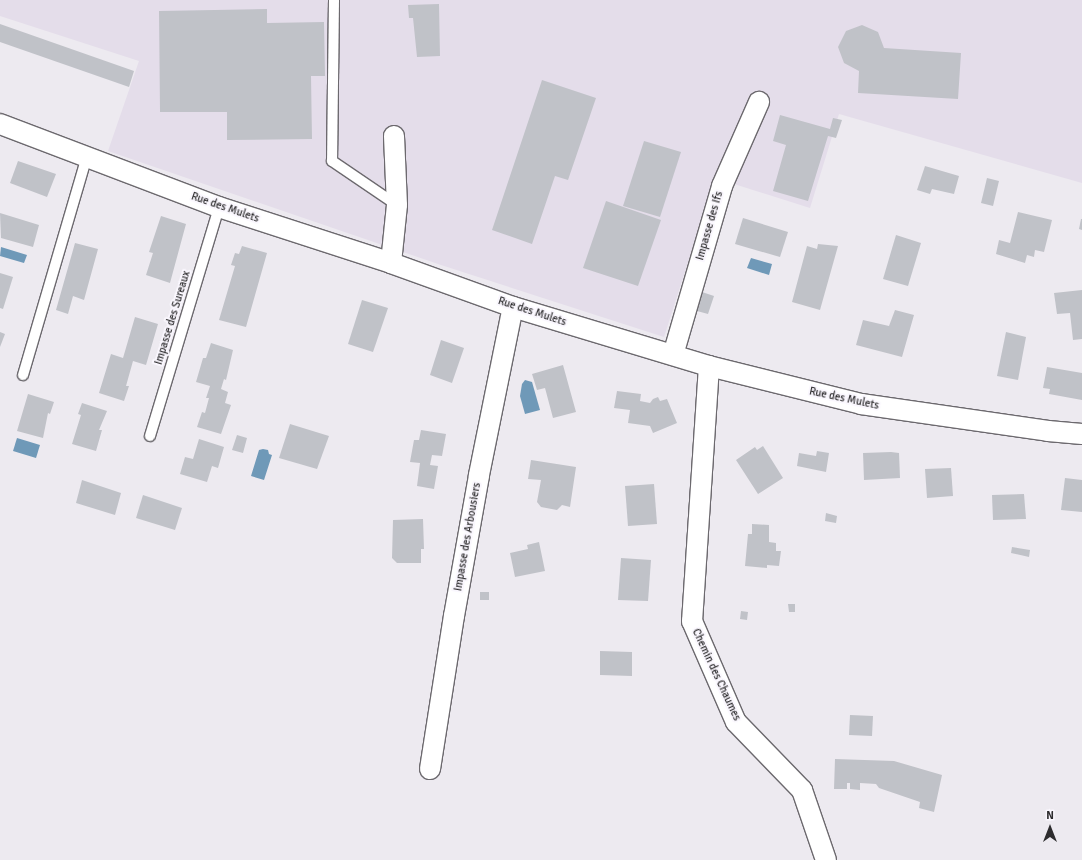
<!DOCTYPE html>
<html>
<head>
<meta charset="utf-8">
<style>
  body { margin:0 }
  #map { position:relative; width:1082px; height:860px; overflow:hidden; background:#edeaf0; font-family:Signika,sans-serif }
  div>[style] { position:absolute }
  .built>* { inset:0; background:#e4ddea }
  .water>* { inset:0; background:#6f99b8 }
  .building>* { inset:0; background:#c0c2c8 }
  .roads { filter:drop-shadow(1px 0 #6c696e) drop-shadow(-1px 0 #6c696e) drop-shadow(0 1px #6c696e) drop-shadow(0 -1px #6c696e) }
  .service>* { height:10px; margin:-5px; padding:0 5px; transform-origin:5px; border-radius:5px; background:#fff }
  .minor>* { height:20px; margin:-10px; padding:0 10px; transform-origin:10px; border-radius:10px; background:#fff }
  span { translate:-50% -50%; white-space:nowrap; text-align:center; line-height:1.15; -webkit-text-stroke:4px #faf7fe; paint-order:stroke }
  .street-label { font-size:11px; color:#2d2c2e }
  .north { position:absolute; left:1030px; top:808px; width:40px; height:40px; -webkit-text-stroke:3px #faf7fe; paint-order:stroke; rotate:0deg; font-size:11px; font-weight:700; line-height:16px; text-align:center; color:#2d2c2e }
  .north::after { content:''; display:block; margin:auto; width:14px; height:18px; background:#2d2c2e; clip-path:polygon(50% 0,100% 100%,50% 72%,0 100%) }
</style>
</head>
<body>
<div id="map">
  <div class="built">
    <div style="clip-path:polygon(0 0,1082px 0,1082px 183px,839px 114px,810px 208px,715px 178px,664px 337px,441px 265px,108px 151px,139px 61px,0 16px)"></div>
  </div>
  <div class="water">
    <div style="clip-path:polygon(1px 247px,27px 255px,24px 263px,0 256px)"></div>
    <div style="clip-path:polygon(751px 258px,772px 264px,769px 275px,747px 268px)"></div>
    <div style="clip-path:polygon(525px 380px,532px 382px,540px 410px,525px 414px,520px 396px,522px 384px)"></div>
    <div style="clip-path:polygon(17px 438px,40px 445px,36px 458px,13px 451px)"></div>
    <div style="clip-path:polygon(263px 449px,268px 450px,269px 454px,272px 455px,264px 480px,251px 476px,259px 450px)"></div>
  </div>
  <div class="building">
    <div style="clip-path:polygon(439px 4px,440px 56px,417px 57px,413px 18px,409px 18px,408px 5px)"></div>
    <div style="clip-path:polygon(267px 9px,267px 23px,324px 22px,325px 76px,311px 76px,312px 139px,227px 140px,227px 112px,160px 112px,159px 11px)"></div>
    <div style="clip-path:polygon(0 24px,134px 71px,129px 87px,0 42px)"></div>
    <div style="clip-path:polygon(862px 25px,878px 32px,884px 48px,961px 53px,958px 99px,858px 93px,859px 71px,844px 63px,838px 47px,846px 31px)"></div>
    <div style="clip-path:polygon(542px 80px,596px 98px,568px 180px,555px 176px,532px 244px,492px 230px)"></div>
    <div style="clip-path:polygon(780px 115px,830px 129px,833px 118px,842px 120px,836px 138px,828px 136px,808px 201px,773px 191px,786px 145px,773px 141px)"></div>
    <div style="clip-path:polygon(644px 141px,681px 152px,660px 217px,623px 206px)"></div>
    <div style="clip-path:polygon(18px 161px,56px 174px,47px 197px,10px 183px)"></div>
    <div style="clip-path:polygon(925px 166px,959px 176px,954px 194px,932px 189px,930px 194px,917px 190px)"></div>
    <div style="clip-path:polygon(987px 178px,999px 181px,993px 206px,981px 203px)"></div>
    <div style="clip-path:polygon(606px 201px,661px 220px,638px 286px,583px 268px)"></div>
    <div style="clip-path:polygon(1018px 212px,1052px 220px,1044px 252px,1035px 250px,1034px 257px,1027px 255px,1025px 263px,996px 254px,999px 240px,1010px 243px)"></div>
    <div style="clip-path:polygon(0 213px,39px 225px,33px 247px,1px 238px)"></div>
    <div style="clip-path:polygon(161px 216px,186px 224px,170px 283px,146px 275px,153px 253px,149px 252px)"></div>
    <div style="clip-path:polygon(743px 218px,788px 232px,780px 257px,735px 244px)"></div>
    <div style="clip-path:polygon(1081px 219px,1082px 219px,1082px 230px,1079px 229px)"></div>
    <div style="clip-path:polygon(896px 235px,921px 243px,908px 286px,883px 279px)"></div>
    <div style="clip-path:polygon(75px 243px,98px 249px,84px 300px,73px 296px,68px 314px,56px 310px)"></div>
    <div style="clip-path:polygon(818px 244px,838px 246px,820px 310px,792px 302px,807px 246px,817px 249px)"></div>
    <div style="clip-path:polygon(242px 246px,267px 253px,246px 327px,219px 320px,235px 266px,231px 265px,235px 253px,239px 254px)"></div>
    <div style="clip-path:polygon(0 273px,13px 277px,3px 309px,0 308px)"></div>
    <div style="clip-path:polygon(1082px 290px,1082px 339px,1073px 340px,1070px 313px,1057px 314px,1054px 293px)"></div>
    <div style="clip-path:polygon(702px 292px,714px 296px,708px 314px,697px 311px)"></div>
    <div style="clip-path:polygon(362px 300px,388px 308px,373px 352px,348px 344px)"></div>
    <div style="clip-path:polygon(895px 310px,914px 315px,902px 357px,856px 345px,863px 320px,889px 326px)"></div>
    <div style="clip-path:polygon(135px 317px,158px 324px,146px 365px,133px 361px,126px 386px,129px 386px,124px 401px,99px 393px,111px 354px,123px 358px)"></div>
    <div style="clip-path:polygon(0 332px,5px 334px,0 347px)"></div>
    <div style="clip-path:polygon(1006px 332px,1026px 337px,1018px 380px,997px 376px)"></div>
    <div style="clip-path:polygon(441px 340px,464px 348px,452px 383px,430px 375px)"></div>
    <div style="clip-path:polygon(211px 343px,233px 350px,226px 380px,224px 379px,221px 389px,228px 392px,225px 403px,231px 405px,221px 434px,197px 427px,202px 412px,205px 413px,209px 398px,206px 398px,210px 386px,196px 382px,203px 358px,206px 358px)"></div>
    <div style="clip-path:polygon(563px 365px,576px 412px,553px 418px,545px 388px,537px 390px,532px 374px)"></div>
    <div style="clip-path:polygon(1047px 367px,1082px 373px,1082px 400px,1049px 394px,1050px 389px,1043px 388px)"></div>
    <div style="clip-path:polygon(617px 391px,641px 394px,640px 401px,650px 403px,653px 399px,658px 397px,660px 401px,667px 399px,677px 423px,653px 433px,650px 426px,628px 423px,630px 410px,614px 408px)"></div>
    <div style="clip-path:polygon(28px 394px,54px 402px,50px 414px,48px 413px,43px 438px,17px 431px)"></div>
    <div style="clip-path:polygon(82px 403px,107px 411px,99px 430px,102px 430px,96px 451px,72px 444px,81px 415px,78px 414px)"></div>
    <div style="clip-path:polygon(290px 424px,329px 436px,317px 469px,279px 458px)"></div>
    <div style="clip-path:polygon(421px 430px,446px 434px,442px 456px,432px 455px,430px 465px,438px 466px,434px 489px,417px 486px,420px 463px,410px 462px,414px 440px,419px 440px)"></div>
    <div style="clip-path:polygon(237px 435px,247px 438px,243px 453px,232px 450px)"></div>
    <div style="clip-path:polygon(199px 439px,224px 447px,218px 468px,212px 466px,207px 482px,180px 474px,185px 457px,193px 459px)"></div>
    <div style="clip-path:polygon(763px 446px,783px 478px,758px 494px,736px 460px,755px 447px,757px 450px)"></div>
    <div style="clip-path:polygon(817px 451px,829px 453px,826px 472px,797px 466px,799px 453px,816px 456px)"></div>
    <div style="clip-path:polygon(891px 452px,899px 453px,900px 478px,864px 480px,863px 453px)"></div>
    <div style="clip-path:polygon(531px 460px,576px 467px,570px 507px,562px 505px,557px 510px,541px 507px,537px 502px,541px 480px,528px 479px)"></div>
    <div style="clip-path:polygon(951px 468px,953px 496px,927px 498px,925px 469px)"></div>
    <div style="clip-path:polygon(1065px 478px,1082px 480px,1082px 512px,1061px 510px)"></div>
    <div style="clip-path:polygon(82px 480px,121px 493px,115px 515px,76px 503px)"></div>
    <div style="clip-path:polygon(654px 484px,657px 524px,628px 526px,625px 486px)"></div>
    <div style="clip-path:polygon(1024px 494px,1026px 519px,993px 520px,992px 495px)"></div>
    <div style="clip-path:polygon(143px 495px,182px 508px,175px 530px,136px 518px)"></div>
    <div style="clip-path:polygon(826px 513px,837px 516px,836px 523px,825px 521px)"></div>
    <div style="clip-path:polygon(423px 519px,424px 549px,421px 549px,421px 563px,397px 563px,392px 558px,393px 520px)"></div>
    <div style="clip-path:polygon(752px 524px,769px 525px,769px 542px,776px 543px,776px 551px,781px 551px,779px 566px,767px 565px,767px 568px,745px 566px,748px 534px,752px 534px)"></div>
    <div style="clip-path:polygon(539px 542px,545px 571px,515px 577px,510px 553px,528px 549px,527px 545px)"></div>
    <div style="clip-path:polygon(1012px 547px,1030px 550px,1029px 557px,1011px 553px)"></div>
    <div style="clip-path:polygon(621px 558px,651px 560px,648px 601px,618px 600px)"></div>
    <div style="clip-path:polygon(480px 592px,489px 592px,489px 600px,480px 600px)"></div>
    <div style="clip-path:polygon(788px 604px,795px 604px,795px 612px,789px 612px)"></div>
    <div style="clip-path:polygon(741px 611px,748px 612px,747px 620px,740px 619px)"></div>
    <div style="clip-path:polygon(600px 651px,632px 652px,632px 676px,600px 675px)"></div>
    <div style="clip-path:polygon(850px 715px,873px 716px,872px 736px,849px 735px)"></div>
    <div style="clip-path:polygon(835px 759px,894px 761px,942px 775px,934px 812px,919px 808px,920px 802px,879px 788px,876px 784px,860px 783px,860px 790px,850px 789px,850px 783px,847px 783px,847px 789px,834px 789px)"></div>
  </div>
  <div class="roads">
    <div class="service">
      <div style="left:334px;top:0;width:161px;rotate:90.7deg"></div>
      <div style="left:332px;top:161px;width:78px;rotate:34.1deg"></div>
      <div style="left:23px;top:375px;width:228px;rotate:-73.7deg"></div>
      <div style="left:150px;top:436px;width:239px;rotate:-73.2deg"></div>
    </div>
    <div class="minor">
      <div style="left:0;top:124px;width:234px;rotate:20.8deg"></div>
      <div style="left:219px;top:207px;width:181px;rotate:18deg"></div>
      <div style="left:391px;top:263px;width:130px;rotate:19.8deg"></div>
      <div style="left:513px;top:307px;width:205px;rotate:16.8deg"></div>
      <div style="left:709px;top:366px;width:157px;rotate:14deg"></div>
      <div style="left:861px;top:404px;width:189px;rotate:8.2deg"></div>
      <div style="left:1048px;top:431px;width:34px;rotate:5deg"></div>
      <div style="left:391px;top:263px;width:58px;rotate:-84.1deg"></div>
      <div style="left:397px;top:205px;width:69px;rotate:-92.5deg"></div>
      <div style="left:673px;top:355px;width:176px;rotate:-73.8deg"></div>
      <div style="left:722px;top:186px;width:92px;rotate:-66.2deg"></div>
      <div style="left:709px;top:366px;width:256px;rotate:93.8deg"></div>
      <div style="left:692px;top:621px;width:110px;rotate:66.5deg"></div>
      <div style="left:736px;top:722px;width:95px;rotate:45.9deg"></div>
      <div style="left:802px;top:790px;width:74px;rotate:71.1deg"></div>
      <div style="left:430px;top:769px;width:155px;rotate:-81.1deg"></div>
      <div style="left:454px;top:616px;width:143px;rotate:-79.9deg"></div>
      <div style="left:479px;top:475px;width:171px;rotate:-78.6deg"></div>
    </div>
  </div>
  <div class="street-label">
    <span style="left:225px;top:208px;rotate:19deg">Rue des Mulets</span>
    <span style="left:710px;top:226px;rotate:-74deg">Impasse des Ifs</span>
    <span style="left:532px;top:312px;rotate:18deg">Rue des Mulets</span>
    <span style="left:173px;top:318px;rotate:-73deg">Impasse des Sureaux</span>
    <span style="left:844px;top:399px;rotate:12deg">Rue des Mulets</span>
    <span style="left:468px;top:537px;rotate:-80deg">Impasse des Arbousiers</span>
    <span style="left:716px;top:675px;rotate:65deg">Chemin des Chaumes</span>
  </div>
  <div class="north">N</div>
</div>
</body>
</html>
